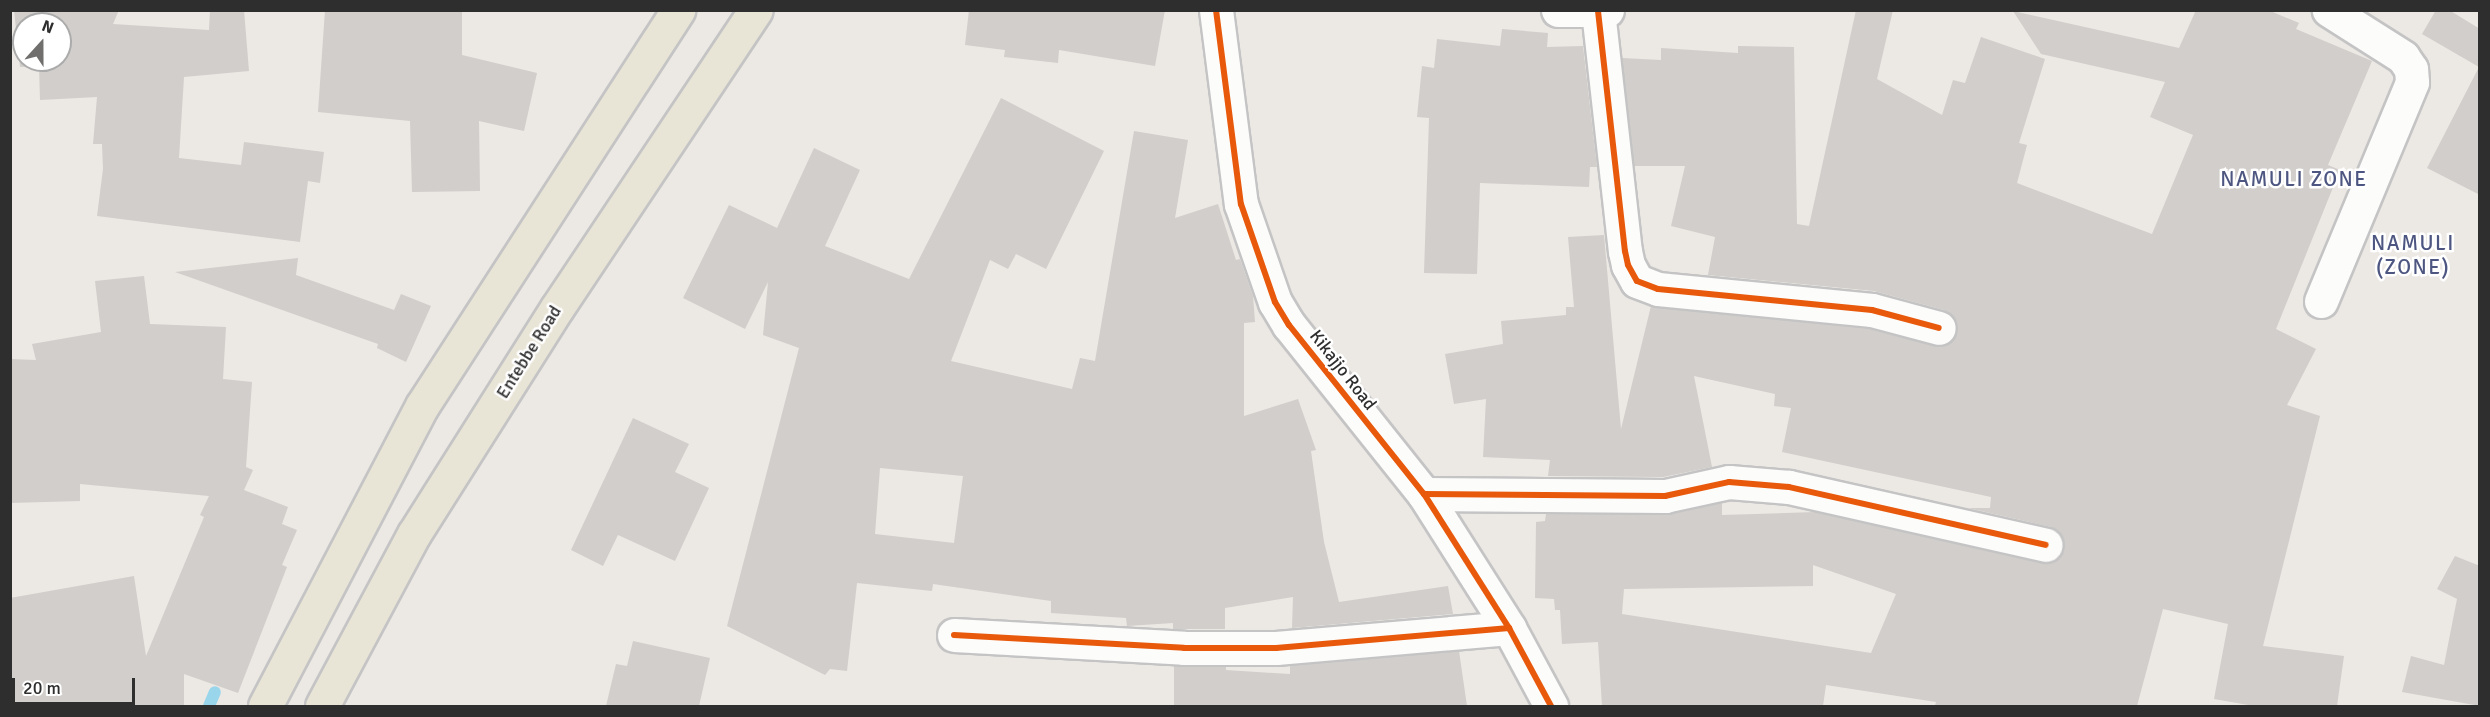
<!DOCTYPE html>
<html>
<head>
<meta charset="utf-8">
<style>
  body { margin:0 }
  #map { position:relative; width:2490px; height:717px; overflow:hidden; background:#ece8e4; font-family:Signika,sans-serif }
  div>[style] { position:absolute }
  .stream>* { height:12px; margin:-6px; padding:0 6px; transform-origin:6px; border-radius:6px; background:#99d6ec }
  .building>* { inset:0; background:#d1cecb }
  .roads { filter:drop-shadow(2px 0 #c5c4c5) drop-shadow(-2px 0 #c5c4c5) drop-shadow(0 2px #c5c4c5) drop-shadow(0 -2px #c5c4c5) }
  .minor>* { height:33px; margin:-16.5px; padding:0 16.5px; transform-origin:16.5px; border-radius:16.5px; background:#fcfcfb }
  .major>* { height:33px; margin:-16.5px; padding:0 16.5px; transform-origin:16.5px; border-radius:16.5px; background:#e8e4d6 }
  .cycleway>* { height:6px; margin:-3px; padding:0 3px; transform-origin:3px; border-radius:3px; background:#e8590c }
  span { translate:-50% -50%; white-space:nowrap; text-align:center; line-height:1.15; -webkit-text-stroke:5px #fff; paint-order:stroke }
  .street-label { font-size:18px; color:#2e2e2e }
  .quarter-label { font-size:21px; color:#4d5680; letter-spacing:1.5px }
  .frame { position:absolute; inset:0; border:12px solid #2e2e2e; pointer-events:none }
  .north { position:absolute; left:12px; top:12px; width:60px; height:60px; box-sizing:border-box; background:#fff; border:2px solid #ababab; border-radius:50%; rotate:21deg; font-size:16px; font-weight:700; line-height:24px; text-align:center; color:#2e2e2e }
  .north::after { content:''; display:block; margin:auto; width:21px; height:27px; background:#706f6e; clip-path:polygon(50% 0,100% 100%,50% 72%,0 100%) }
  .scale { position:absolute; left:12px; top:678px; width:123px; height:27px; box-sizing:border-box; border:3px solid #2e2e2e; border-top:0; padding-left:8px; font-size:18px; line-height:21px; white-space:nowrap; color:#2e2e2e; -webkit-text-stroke:4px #fff; paint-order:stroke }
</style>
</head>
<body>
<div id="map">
  <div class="stream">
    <div style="left:209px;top:706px;width:15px;rotate:-67deg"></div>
  </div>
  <div class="building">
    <div style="clip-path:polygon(evenodd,14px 10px,119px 10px,113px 24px,209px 30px,210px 10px,244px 10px,249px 71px,184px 77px,179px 158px,241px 165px,244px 142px,324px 152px,320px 183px,308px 181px,300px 242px,97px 216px,103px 169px,102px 144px,93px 144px,97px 97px,40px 100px,39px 66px,20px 67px,14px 10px,24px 24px,60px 24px,60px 60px,24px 60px,24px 24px)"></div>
    <div style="clip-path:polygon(325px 10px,462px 10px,462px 55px,537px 73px,524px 131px,479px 121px,480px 191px,412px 192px,410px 121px,318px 112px)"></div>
    <div style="clip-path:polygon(969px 10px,1165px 10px,1155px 66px,1059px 50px,1058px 63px,1004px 57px,1005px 50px,965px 45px)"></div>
    <div style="clip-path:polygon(evenodd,1856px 10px,1893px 10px,1877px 79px,1942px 115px,1953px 80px,1965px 83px,1981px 37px,2045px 59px,2019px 143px,2027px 145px,2017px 183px,2152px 234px,2193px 135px,2150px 117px,2165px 82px,2041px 54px,2013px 11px,2179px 48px,2196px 10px,2268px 10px,2299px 23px,2296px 29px,2372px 61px,2328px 165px,2340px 170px,2276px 329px,2316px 349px,2287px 405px,2320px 416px,2263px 646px,2344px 656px,2337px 706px,2254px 706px,2214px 699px,2228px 624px,2163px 609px,2137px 706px,1935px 706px,1936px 702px,1826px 685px,1823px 706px,1602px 706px,1598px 642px,1562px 644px,1560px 610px,1555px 610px,1554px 599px,1535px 598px,1536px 522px,1545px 521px,1546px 514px,1665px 515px,1722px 503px,1722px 515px,1816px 512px,2042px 563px,2052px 563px,2064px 550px,2064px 539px,2051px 527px,1968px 508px,1990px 508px,1991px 497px,1782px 452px,1791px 408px,1774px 406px,1775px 394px,1694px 376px,1712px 467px,1663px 477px,1548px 476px,1550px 460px,1483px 457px,1486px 399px,1454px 404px,1445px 354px,1503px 344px,1501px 321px,1566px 315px,1566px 307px,1574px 307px,1568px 237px,1604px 235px,1621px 429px,1651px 306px,1869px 329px,1935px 346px,1952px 342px,1957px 324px,1944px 310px,1874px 291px,1708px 275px,1715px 237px,1671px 226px,1685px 166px,1634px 166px,1622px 58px,1661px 60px,1661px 48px,1738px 53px,1738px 46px,1794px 47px,1797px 224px,1809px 226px,1856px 10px,1813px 565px,1896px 594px,1871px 653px,1622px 614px,1624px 589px,1813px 586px,1813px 565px)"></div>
    <div style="clip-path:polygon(2436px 10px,2449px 10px,2480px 29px,2480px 195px,2427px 168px,2479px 67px,2422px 34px)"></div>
    <div style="clip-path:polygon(1502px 29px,1548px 33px,1547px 47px,1583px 46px,1597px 167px,1590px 167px,1589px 187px,1480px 183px,1477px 274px,1424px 273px,1429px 118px,1417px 117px,1422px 66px,1434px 68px,1437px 39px,1500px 46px)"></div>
    <div style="clip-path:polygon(evenodd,1001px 98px,1104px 151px,1046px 269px,1016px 254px,1008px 269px,990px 260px,951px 361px,1072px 389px,1080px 358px,1095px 361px,1134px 131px,1188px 140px,1175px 218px,1218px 204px,1236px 260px,1240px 259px,1253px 296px,1255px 322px,1244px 323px,1244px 416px,1298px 399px,1316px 450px,1311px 451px,1324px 542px,1339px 602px,1448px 586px,1453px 614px,1292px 628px,1293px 597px,1225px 608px,1225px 629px,1173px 629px,1173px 623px,1127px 626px,1126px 618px,1051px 613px,1051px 601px,933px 584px,932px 591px,857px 583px,847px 671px,830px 669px,825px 675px,727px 626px,799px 348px,763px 335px,768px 282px,745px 329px,683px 298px,729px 205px,777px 228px,814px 148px,860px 170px,825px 246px,909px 279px,1001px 98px,880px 468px,963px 476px,954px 543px,875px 534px,880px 468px)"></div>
    <div style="clip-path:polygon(298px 258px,296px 275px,394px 310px,401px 294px,431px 306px,406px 362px,377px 348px,378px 344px,175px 272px)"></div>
    <div style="clip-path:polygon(144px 276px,150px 324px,226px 327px,223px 379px,252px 382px,246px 467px,253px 470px,244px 490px,288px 507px,282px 524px,297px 530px,282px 565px,287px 567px,238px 693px,184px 674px,184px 706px,10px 706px,10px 598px,134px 576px,146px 656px,204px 517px,200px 515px,209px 496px,80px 484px,80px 501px,10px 503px,10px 359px,36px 360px,32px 344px,101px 332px,95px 281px)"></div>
    <div style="clip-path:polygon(633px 418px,689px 444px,675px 472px,709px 488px,675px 561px,618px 535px,603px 566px,571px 550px)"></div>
    <div style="clip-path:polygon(2455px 556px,2480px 566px,2480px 706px,2402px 692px,2411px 656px,2444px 665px,2457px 599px,2437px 589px)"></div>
    <div style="clip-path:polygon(633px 641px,710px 658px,699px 706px,606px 706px,616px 664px,627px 666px)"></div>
    <div style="clip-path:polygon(1459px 651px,1467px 706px,1174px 706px,1174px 666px,1226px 667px,1226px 670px,1290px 674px,1290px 666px)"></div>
  </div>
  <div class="roads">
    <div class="minor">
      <div style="left:1216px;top:10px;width:196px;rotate:82.7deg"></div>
      <div style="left:1241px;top:204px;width:104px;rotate:70.9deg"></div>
      <div style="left:1275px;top:302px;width:27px;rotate:59deg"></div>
      <div style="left:1289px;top:325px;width:216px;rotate:51.4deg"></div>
      <div style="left:1424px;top:494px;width:159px;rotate:57.6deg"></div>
      <div style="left:1509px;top:628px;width:89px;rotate:61.7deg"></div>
      <div style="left:1558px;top:10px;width:49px"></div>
      <div style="left:1598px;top:11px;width:242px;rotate:83.6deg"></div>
      <div style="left:1625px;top:251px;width:14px;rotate:78deg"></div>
      <div style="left:1628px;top:265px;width:18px;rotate:61deg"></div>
      <div style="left:1637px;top:281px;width:22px;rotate:21deg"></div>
      <div style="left:1658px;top:289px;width:215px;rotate:5.6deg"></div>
      <div style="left:1872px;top:310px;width:69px;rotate:15deg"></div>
      <div style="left:2321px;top:301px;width:237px;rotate:-67.4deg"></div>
      <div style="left:2412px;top:82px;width:13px;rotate:-94deg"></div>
      <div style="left:2411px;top:69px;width:14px;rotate:-124deg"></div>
      <div style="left:2403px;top:57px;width:88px;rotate:-147.6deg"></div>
      <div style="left:1424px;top:494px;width:241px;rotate:0.5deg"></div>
      <div style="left:1665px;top:496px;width:66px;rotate:-12.3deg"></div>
      <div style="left:1729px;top:482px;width:60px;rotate:4.8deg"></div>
      <div style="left:1789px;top:487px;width:263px;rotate:12.7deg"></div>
      <div style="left:954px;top:635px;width:230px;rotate:3.2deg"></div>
      <div style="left:1184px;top:648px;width:92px"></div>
      <div style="left:1276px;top:648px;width:234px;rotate:-4.9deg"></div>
    </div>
    <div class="major">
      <div style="left:265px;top:706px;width:339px;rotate:-62.4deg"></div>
      <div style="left:422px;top:406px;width:472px;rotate:-57.1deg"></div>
      <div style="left:322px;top:706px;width:195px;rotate:-61.9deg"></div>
      <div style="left:414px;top:534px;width:267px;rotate:-57.7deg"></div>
      <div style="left:557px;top:308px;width:358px;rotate:-56.3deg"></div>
    </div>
  </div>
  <div class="cycleway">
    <div style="left:1216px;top:10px;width:196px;rotate:82.7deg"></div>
    <div style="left:1241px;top:204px;width:104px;rotate:70.9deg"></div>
    <div style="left:1275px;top:302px;width:27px;rotate:59deg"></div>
    <div style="left:1289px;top:325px;width:216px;rotate:51.4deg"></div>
    <div style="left:1424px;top:494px;width:159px;rotate:57.6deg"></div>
    <div style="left:1509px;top:628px;width:89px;rotate:61.7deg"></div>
    <div style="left:1598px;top:11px;width:242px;rotate:83.6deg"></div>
    <div style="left:1625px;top:251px;width:14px;rotate:78deg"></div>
    <div style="left:1628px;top:265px;width:18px;rotate:61deg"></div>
    <div style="left:1637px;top:281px;width:22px;rotate:21deg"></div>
    <div style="left:1658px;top:289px;width:215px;rotate:5.6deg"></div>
    <div style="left:1872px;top:310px;width:69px;rotate:15deg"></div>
    <div style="left:1424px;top:494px;width:241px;rotate:0.5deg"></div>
    <div style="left:1665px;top:496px;width:66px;rotate:-12.3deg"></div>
    <div style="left:1729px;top:482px;width:60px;rotate:4.8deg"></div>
    <div style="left:1789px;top:487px;width:263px;rotate:12.7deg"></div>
    <div style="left:954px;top:635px;width:230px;rotate:3.2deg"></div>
    <div style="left:1184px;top:648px;width:92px"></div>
    <div style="left:1276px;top:648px;width:234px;rotate:-4.9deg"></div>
  </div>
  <div class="street-label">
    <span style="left:529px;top:352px;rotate:-58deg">Entebbe Road</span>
    <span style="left:1343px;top:370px;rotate:52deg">Kikajjo Road</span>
  </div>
  <div class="quarter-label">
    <span style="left:2294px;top:179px">NAMULI ZONE</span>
    <span style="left:2413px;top:255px">NAMULI<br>(ZONE)</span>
  </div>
  <div class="frame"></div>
  <div class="north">N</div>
  <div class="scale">20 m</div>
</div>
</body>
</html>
